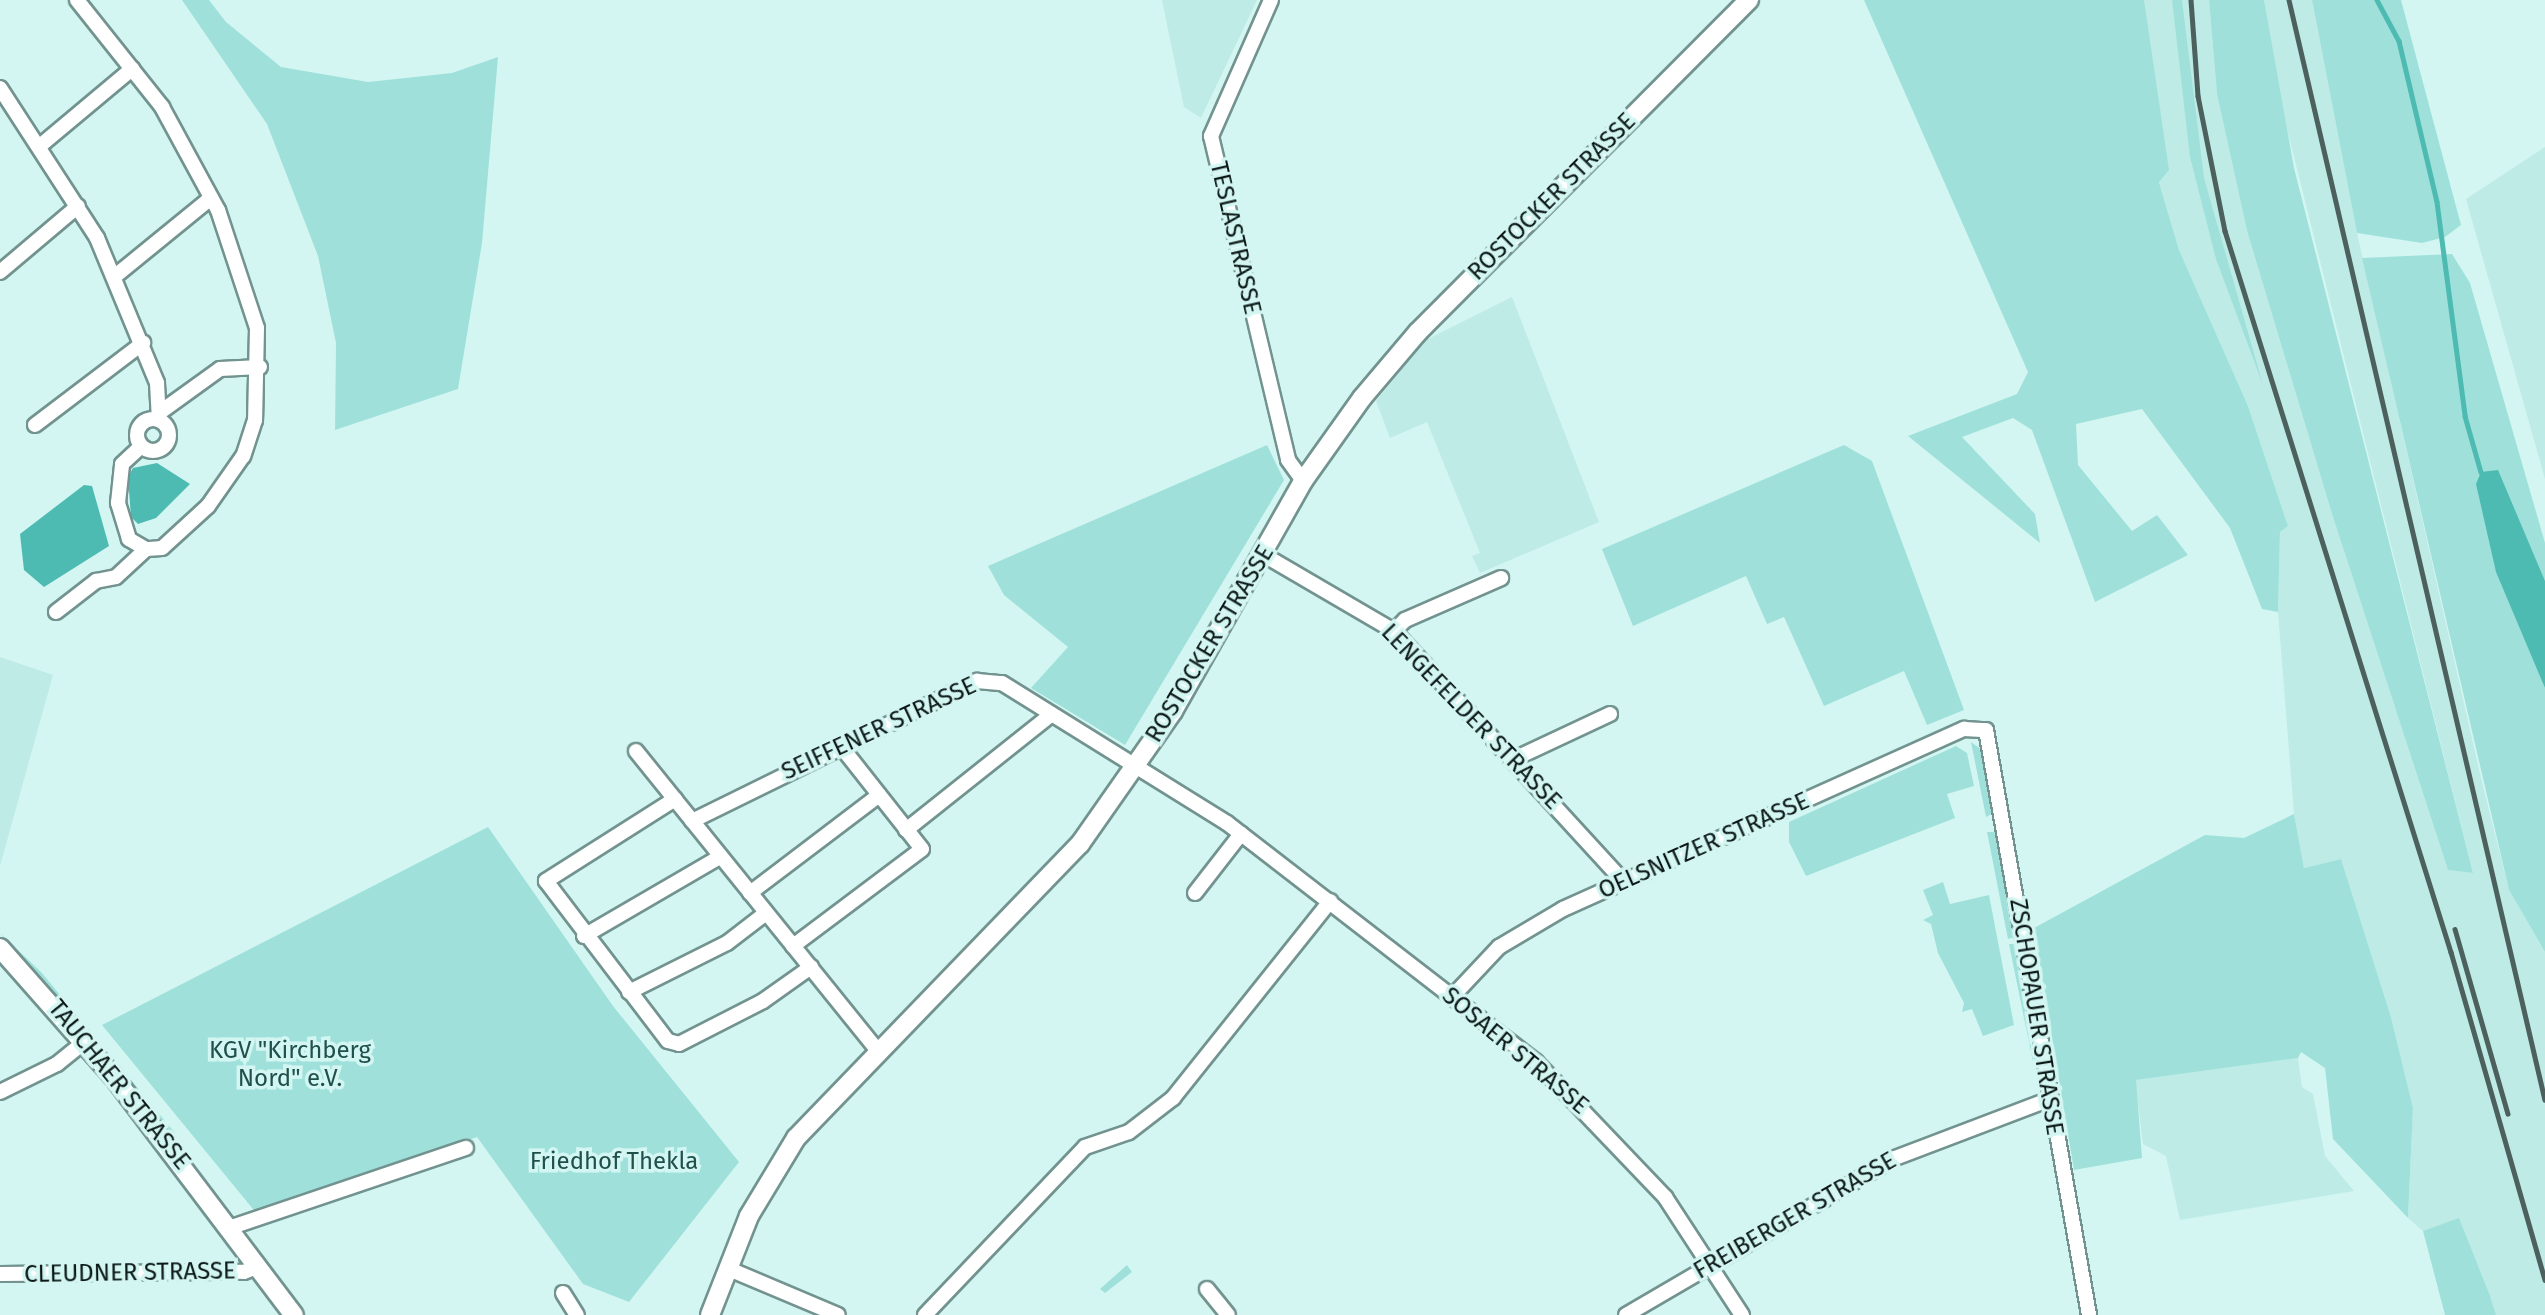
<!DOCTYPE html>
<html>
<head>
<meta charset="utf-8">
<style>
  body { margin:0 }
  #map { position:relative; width:2545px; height:1315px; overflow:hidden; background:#d3f6f2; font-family:"Fira Sans",sans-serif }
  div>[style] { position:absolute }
  .built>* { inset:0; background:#beebe6 }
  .green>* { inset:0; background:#9fe1da }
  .water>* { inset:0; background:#4dbbb2 }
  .stream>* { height:4.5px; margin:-2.25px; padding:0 2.25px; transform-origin:2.25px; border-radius:2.25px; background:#4dbbb2 }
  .roads { filter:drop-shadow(2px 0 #72938f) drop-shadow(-2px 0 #72938f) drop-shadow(0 2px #72938f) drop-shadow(0 -2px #72938f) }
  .minor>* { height:14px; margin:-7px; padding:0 7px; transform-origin:7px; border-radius:7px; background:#fff }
  .minor>.ring { margin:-7px; padding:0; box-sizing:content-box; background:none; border:14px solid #fff; border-radius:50% }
  .major>* { height:18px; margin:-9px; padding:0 9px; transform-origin:9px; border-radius:9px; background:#fff }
  .rail>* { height:4.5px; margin:-2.25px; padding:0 2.25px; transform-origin:2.25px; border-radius:2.25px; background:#4c605e }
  span { translate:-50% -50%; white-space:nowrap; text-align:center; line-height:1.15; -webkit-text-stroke:7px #d3f6f2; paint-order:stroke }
  .street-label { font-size:24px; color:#0a1716 }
  .park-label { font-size:24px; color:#20504c }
</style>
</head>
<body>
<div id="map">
  <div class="built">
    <div style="clip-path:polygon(1162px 0,1257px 0,1201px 118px,1184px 107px)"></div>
    <div style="clip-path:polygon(2134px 0,2209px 0,2217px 94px,2247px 231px,2332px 514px,2448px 870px,2473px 873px,2275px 81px,2264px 0,2312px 0,2357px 233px,2481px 778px,2509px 890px,2545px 952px,2545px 1315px,2496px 1315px,2459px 1219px,2423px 1231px,2408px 1218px,2413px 1108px,2391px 1017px,2341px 859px,2304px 868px,2294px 814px,2278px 612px,2280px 531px,2288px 526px,2248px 406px,2179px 250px,2159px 181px)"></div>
    <div style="clip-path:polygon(2545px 147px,2545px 479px,2466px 199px)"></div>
    <div style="clip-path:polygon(1512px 297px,1599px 522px,1480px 573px,1472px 556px,1480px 553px,1427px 422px,1390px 438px,1376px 401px,1426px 340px)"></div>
    <div style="clip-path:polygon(0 657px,53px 675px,0 866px)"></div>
    <div style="clip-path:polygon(2298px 1058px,2302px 1087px,2313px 1094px,2325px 1156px,2354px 1191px,2180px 1220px,2166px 1156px,2143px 1144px,2135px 1080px)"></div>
  </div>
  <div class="green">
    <div style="clip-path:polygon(182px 0,209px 0,226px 22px,281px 67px,368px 82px,452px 73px,498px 57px,482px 243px,458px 389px,335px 430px,336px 343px,318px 256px,267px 124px)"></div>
    <div style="clip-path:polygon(1864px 0,2144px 0,2169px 170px,2159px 182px,2179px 250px,2248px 406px,2288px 526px,2280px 532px,2278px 612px,2262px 609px,2230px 528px,2142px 409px,2076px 424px,2078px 465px,2132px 531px,2157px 515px,2188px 555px,2095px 602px,2032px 430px,2013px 418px,1962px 437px,2035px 514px,2040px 543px,1908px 436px,2017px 394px,2028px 372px)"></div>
    <div style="clip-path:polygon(2172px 0,2182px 0,2204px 178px,2263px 385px,2216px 259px,2190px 157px)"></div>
    <div style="clip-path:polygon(2209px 0,2264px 0,2294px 168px,2473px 873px,2448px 870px,2332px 514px,2247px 231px,2217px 94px)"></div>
    <div style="clip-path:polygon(2312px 0,2401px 0,2461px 225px,2445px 237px,2422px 243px,2357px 233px)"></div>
    <div style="clip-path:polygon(2452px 254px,2470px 283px,2545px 543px,2545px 581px,2476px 484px,2545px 688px,2545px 952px,2509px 890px,2362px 258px)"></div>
    <div style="clip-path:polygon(1267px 445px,1284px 480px,1125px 745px,1031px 688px,1068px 647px,1004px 595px,988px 566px)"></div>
    <div style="clip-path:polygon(1844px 445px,1872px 461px,1964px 710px,1927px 725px,1904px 671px,1824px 706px,1784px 617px,1767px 624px,1746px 576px,1633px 626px,1602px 549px)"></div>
    <div style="clip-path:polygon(1971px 742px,1985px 752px,1995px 812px,1986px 817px)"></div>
    <div style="clip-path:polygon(1956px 746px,1967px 753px,1974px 786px,1947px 794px,1955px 818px,1806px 876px,1789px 842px,1789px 822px)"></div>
    <div style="clip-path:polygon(2294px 814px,2304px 868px,2341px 859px,2391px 1017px,2413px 1108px,2408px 1218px,2333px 1139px,2325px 1068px,2301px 1052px,2298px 1058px,2136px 1080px,2142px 1158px,2074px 1170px,2034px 928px,2205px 835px,2244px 838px)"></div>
    <div style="clip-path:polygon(488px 827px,613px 1006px,739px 1162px,629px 1302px,583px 1284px,477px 1137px,257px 1214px,102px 1025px)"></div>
    <div style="clip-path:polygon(1987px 832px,1998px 832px,2015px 937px,2008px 939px)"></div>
    <div style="clip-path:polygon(1943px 882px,1950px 904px,1989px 895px,2014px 1025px,1983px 1036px,1972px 1009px,1962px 1012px,1964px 1003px,1938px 953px,1931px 924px,1923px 920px,1933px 915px,1923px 890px)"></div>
    <div style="clip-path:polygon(0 933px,41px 972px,175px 1133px,172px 1136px)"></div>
    <div style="clip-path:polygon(2009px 944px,2016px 944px,2035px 1072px)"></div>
    <div style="clip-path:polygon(2459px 1218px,2490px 1296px,2496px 1315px,2445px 1315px,2423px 1231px)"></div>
    <div style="clip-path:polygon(1127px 1265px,1132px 1272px,1105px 1293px,1100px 1289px)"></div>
  </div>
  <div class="water">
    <div style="clip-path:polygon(157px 463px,190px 484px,156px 518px,138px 524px,131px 517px,128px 477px,133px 468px)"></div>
    <div style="clip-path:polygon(2498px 470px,2545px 581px,2545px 688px,2496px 572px,2476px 484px,2481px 472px)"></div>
    <div style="clip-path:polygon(84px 485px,92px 486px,109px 546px,44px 587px,24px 570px,20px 534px)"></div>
  </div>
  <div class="stream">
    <div style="left:2377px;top:0;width:47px;rotate:61.8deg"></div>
    <div style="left:2399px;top:41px;width:165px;rotate:76.7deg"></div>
    <div style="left:2437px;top:202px;width:216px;rotate:82.5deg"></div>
    <div style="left:2465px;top:416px;width:58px;rotate:74.1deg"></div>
  </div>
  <div class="roads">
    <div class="minor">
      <div style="left:77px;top:0;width:137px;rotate:51.5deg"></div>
      <div style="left:162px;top:107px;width:117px;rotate:61.5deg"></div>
      <div style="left:218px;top:210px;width:124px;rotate:71.7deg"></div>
      <div style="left:257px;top:328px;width:92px;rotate:91.2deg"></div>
      <div style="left:255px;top:420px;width:38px;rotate:108deg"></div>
      <div style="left:243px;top:456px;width:61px;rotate:125deg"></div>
      <div style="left:208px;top:506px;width:62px;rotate:137.6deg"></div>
      <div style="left:162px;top:548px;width:16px;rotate:176deg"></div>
      <div style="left:146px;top:549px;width:20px;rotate:-150deg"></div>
      <div style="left:129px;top:539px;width:38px;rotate:-107deg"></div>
      <div style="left:118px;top:503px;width:39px;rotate:-84deg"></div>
      <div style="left:122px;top:464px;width:26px;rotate:-43deg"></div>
      <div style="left:1271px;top:0;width:149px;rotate:113.8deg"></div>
      <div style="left:1211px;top:136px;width:333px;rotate:76.6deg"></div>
      <div style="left:1288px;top:460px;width:26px;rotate:54deg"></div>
      <div style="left:0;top:88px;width:179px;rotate:57.1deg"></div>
      <div style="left:97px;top:238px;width:157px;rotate:67.5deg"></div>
      <div style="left:157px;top:383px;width:37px;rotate:87deg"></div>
      <div style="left:41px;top:145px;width:119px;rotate:-39.9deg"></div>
      <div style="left:0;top:272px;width:102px;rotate:-40.2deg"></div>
      <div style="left:114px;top:277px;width:125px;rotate:-39.2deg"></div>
      <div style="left:159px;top:413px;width:75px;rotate:-35.8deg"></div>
      <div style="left:220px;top:369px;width:40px;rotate:-2.9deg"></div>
      <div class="ring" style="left:137px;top:419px;width:18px;height:18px"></div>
      <div style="left:35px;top:425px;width:136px;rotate:-37.2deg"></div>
      <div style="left:1264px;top:555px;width:151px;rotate:30.3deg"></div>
      <div style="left:1394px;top:631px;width:339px;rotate:47.5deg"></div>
      <div style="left:56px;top:612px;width:51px;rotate:-37.8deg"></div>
      <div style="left:96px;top:581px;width:20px;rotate:-11deg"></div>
      <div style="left:116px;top:577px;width:41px;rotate:-43deg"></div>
      <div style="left:1394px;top:631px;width:16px;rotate:-45deg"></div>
      <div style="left:1405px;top:620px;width:105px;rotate:-23.6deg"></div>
      <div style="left:636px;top:751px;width:385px;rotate:51.1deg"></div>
      <div style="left:1514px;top:759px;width:106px;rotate:-25.1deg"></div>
      <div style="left:675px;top:799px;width:153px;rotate:147.6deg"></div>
      <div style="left:546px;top:881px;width:201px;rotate:52.7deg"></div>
      <div style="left:668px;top:1041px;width:11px;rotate:15deg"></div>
      <div style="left:679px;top:1044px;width:94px;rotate:-27.1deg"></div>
      <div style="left:763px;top:1001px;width:59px;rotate:-35.3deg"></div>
      <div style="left:692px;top:821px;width:318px;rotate:-26.2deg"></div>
      <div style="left:977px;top:681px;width:25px;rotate:5deg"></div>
      <div style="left:1002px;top:683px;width:265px;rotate:31.9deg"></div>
      <div style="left:1227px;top:823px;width:391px;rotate:37.7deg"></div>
      <div style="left:1536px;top:1062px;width:187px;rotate:46.3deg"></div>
      <div style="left:1665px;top:1197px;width:141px;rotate:56.9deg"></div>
      <div style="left:906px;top:830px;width:186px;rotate:-38.5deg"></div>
      <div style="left:750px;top:893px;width:162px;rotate:-37.2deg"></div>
      <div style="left:1195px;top:893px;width:75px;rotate:-52.1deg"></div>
      <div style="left:584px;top:936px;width:157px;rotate:-30.2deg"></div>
      <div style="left:793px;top:946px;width:161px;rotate:-36.9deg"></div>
      <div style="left:922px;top:849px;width:132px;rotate:-128.3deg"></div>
      <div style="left:629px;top:992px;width:110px;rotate:-26.6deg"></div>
      <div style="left:727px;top:943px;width:49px;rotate:-37.6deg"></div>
      <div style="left:1452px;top:997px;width:69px;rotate:-46.8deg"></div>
      <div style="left:1499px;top:947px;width:74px;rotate:-30.7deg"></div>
      <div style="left:1563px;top:909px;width:440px;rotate:-24.2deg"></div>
      <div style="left:1964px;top:729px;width:22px;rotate:3deg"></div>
      <div style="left:1986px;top:730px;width:594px;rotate:80.01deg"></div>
      <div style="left:0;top:1092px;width:64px;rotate:-26.2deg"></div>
      <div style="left:57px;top:1064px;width:35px;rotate:-39deg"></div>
      <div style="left:232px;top:1227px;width:247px;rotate:-18.7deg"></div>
      <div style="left:729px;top:1269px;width:118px;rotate:22.9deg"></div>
      <div style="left:0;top:1274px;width:244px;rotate:-0.5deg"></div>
      <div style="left:244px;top:1272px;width:16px;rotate:-22deg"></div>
      <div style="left:1207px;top:1289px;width:33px;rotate:51deg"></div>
      <div style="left:563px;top:1293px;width:26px;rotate:58deg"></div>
      <div style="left:925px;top:1315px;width:232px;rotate:-46.4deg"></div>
      <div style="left:1085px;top:1147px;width:46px;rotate:-18.8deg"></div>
      <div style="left:1129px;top:1132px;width:56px;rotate:-37.7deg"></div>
      <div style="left:1173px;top:1098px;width:252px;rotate:-51.4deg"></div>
      <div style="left:1626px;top:1315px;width:311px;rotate:-30.3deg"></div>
      <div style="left:1895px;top:1158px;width:164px;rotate:-20.8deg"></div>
    </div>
    <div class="major">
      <div style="left:0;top:948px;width:171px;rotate:48.6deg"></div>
      <div style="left:113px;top:1076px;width:300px;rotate:52.9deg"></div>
      <div style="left:710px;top:1315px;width:106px;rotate:-68.5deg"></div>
      <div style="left:749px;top:1216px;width:91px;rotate:-58.9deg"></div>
      <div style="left:796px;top:1138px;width:409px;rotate:-46deg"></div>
      <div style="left:1080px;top:844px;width:162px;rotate:-55deg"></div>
      <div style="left:1173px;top:711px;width:264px;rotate:-60.5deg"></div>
      <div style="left:1303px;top:481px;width:102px;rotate:-54.6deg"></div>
      <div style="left:1362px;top:398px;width:87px;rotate:-49.7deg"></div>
      <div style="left:1418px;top:332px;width:469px;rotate:-45.1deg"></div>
    </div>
  </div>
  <div class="rail">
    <div style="left:2191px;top:0;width:96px;rotate:85.8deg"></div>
    <div style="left:2198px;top:96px;width:138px;rotate:78.7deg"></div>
    <div style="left:2225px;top:231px;width:756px;rotate:72.6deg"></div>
    <div style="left:2451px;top:952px;width:341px;rotate:74deg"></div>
    <div style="left:2289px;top:0;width:1129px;rotate:76.9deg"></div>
    <div style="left:2455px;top:929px;width:192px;rotate:74deg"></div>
  </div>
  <div class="street-label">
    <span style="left:1552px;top:197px;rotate:-45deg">ROSTOCKER STRASSE</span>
    <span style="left:1235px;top:238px;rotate:77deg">TESLASTRASSE</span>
    <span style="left:1210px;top:644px;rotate:-59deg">ROSTOCKER STRASSE</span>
    <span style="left:1471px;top:717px;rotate:46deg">LENGEFELDER STRASSE</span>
    <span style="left:879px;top:729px;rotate:-25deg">SEIFFENER STRASSE</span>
    <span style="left:1704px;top:846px;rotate:-24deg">OELSNITZER STRASSE</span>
    <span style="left:2036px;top:1017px;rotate:81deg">ZSCHOPAUER STRASSE</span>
    <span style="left:1515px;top:1051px;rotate:40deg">SOSAER STRASSE</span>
    <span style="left:119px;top:1085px;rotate:51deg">TAUCHAER STRASSE</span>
    <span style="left:1795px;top:1216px;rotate:-30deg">FREIBERGER STRASSE</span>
    <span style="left:130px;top:1273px;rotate:-1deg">CLEUDNER STRASSE</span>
  </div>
  <div class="park-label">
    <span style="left:290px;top:1065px">KGV "Kirchberg<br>Nord" e.V.</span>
    <span style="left:614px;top:1162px">Friedhof Thekla</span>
  </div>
</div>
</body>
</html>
